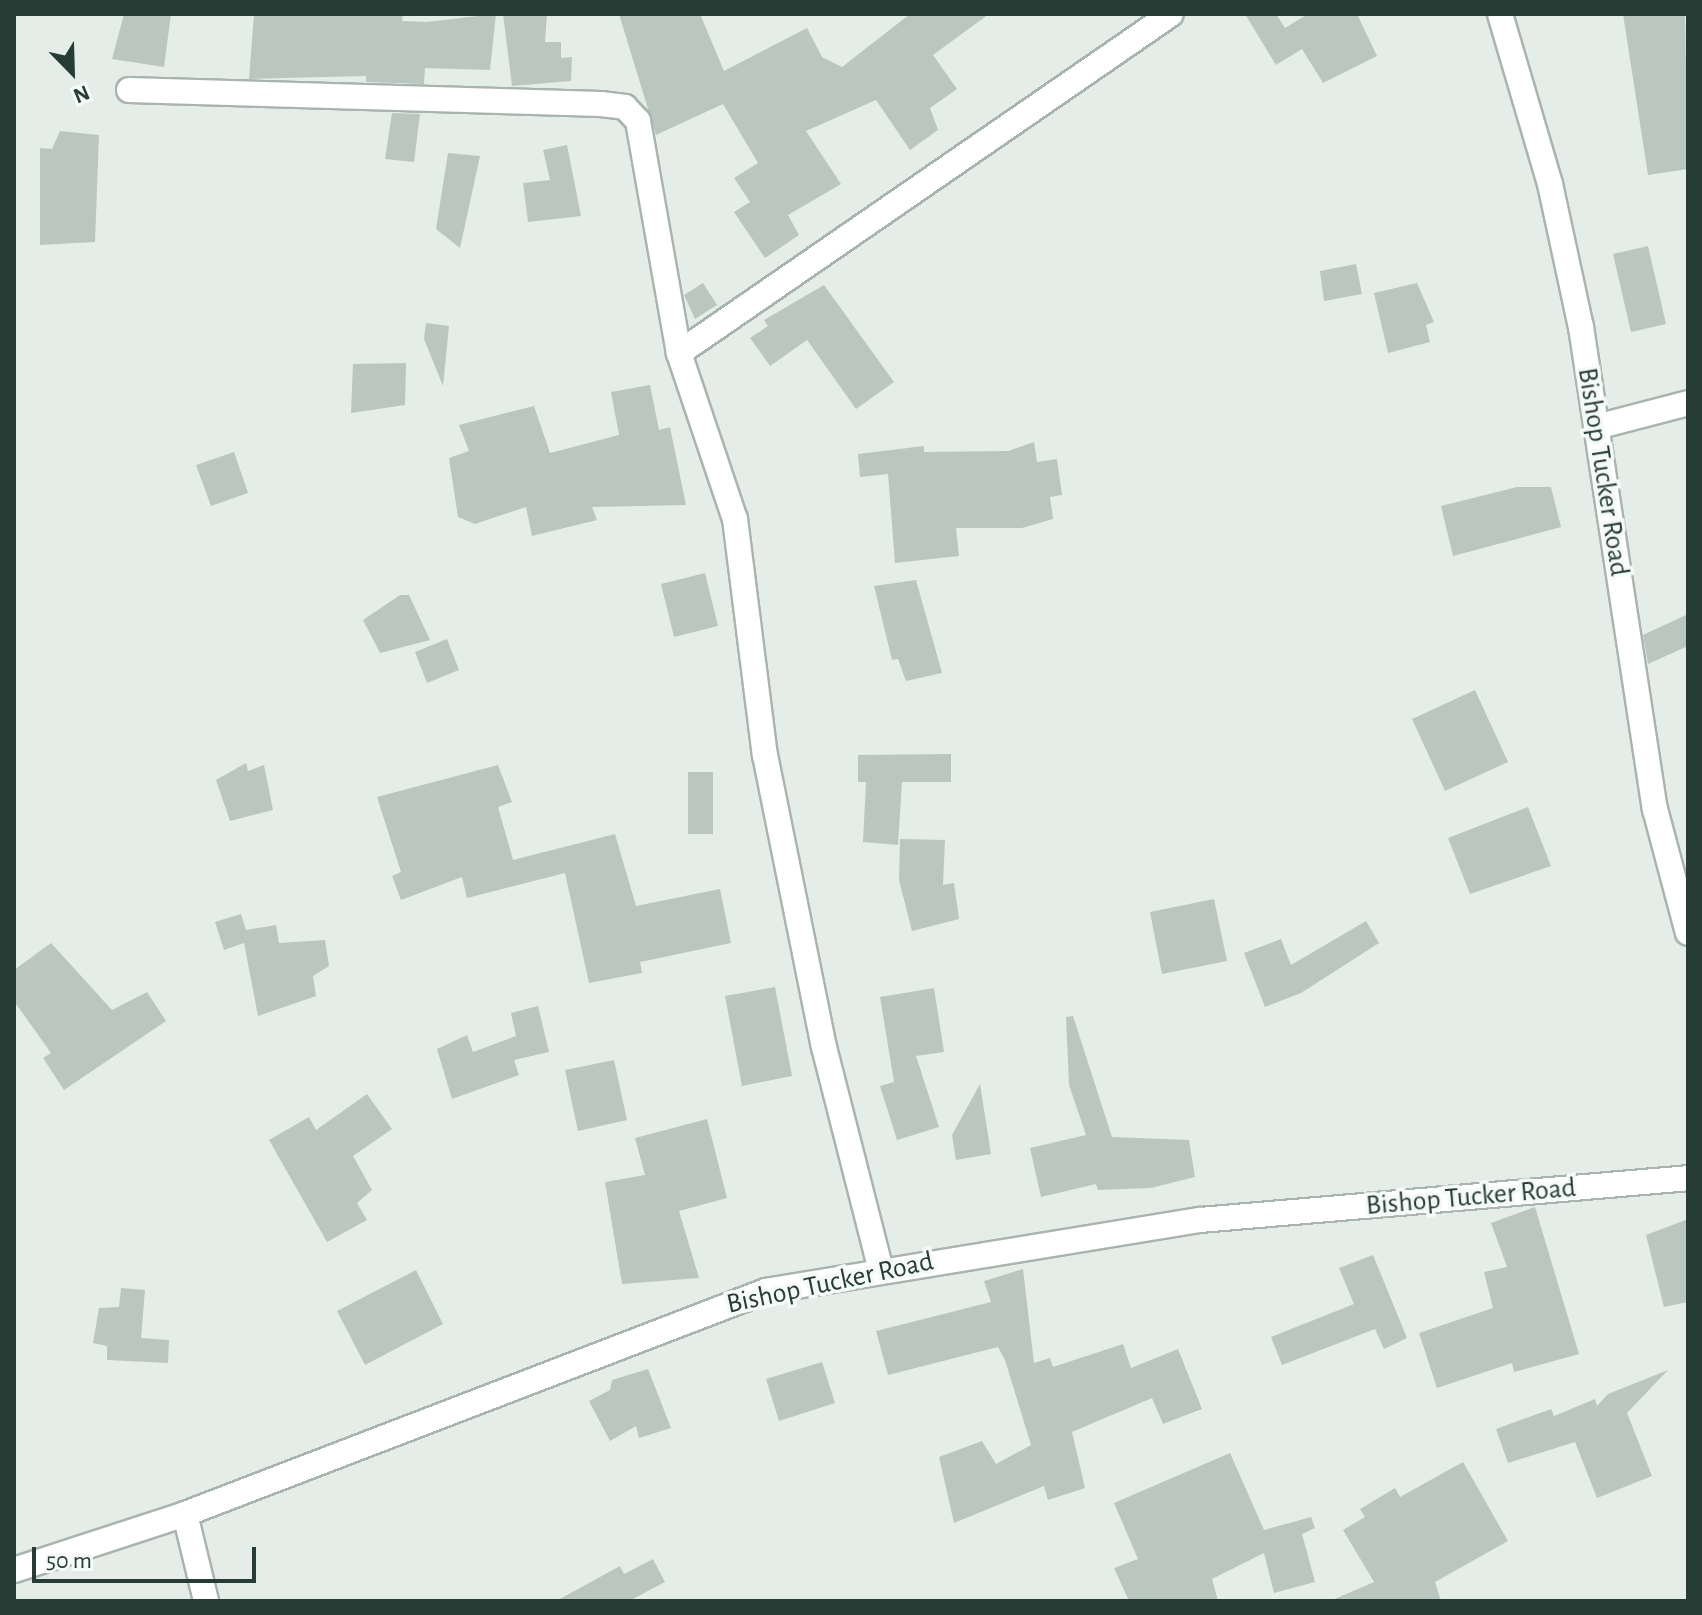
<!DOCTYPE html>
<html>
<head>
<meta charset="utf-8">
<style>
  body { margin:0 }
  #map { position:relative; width:1702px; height:1615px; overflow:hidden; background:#e5ede8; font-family:"Alegreya Sans",sans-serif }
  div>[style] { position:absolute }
  .building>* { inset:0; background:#bac7c1 }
  .roads { filter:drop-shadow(2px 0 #a8b5ae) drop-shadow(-2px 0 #a8b5ae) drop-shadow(0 2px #a8b5ae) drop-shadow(0 -2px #a8b5ae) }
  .street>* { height:24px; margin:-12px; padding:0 12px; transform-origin:12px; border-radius:12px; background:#fff }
  .secondary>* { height:24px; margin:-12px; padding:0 12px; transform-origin:12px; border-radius:12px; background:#fff }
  span { translate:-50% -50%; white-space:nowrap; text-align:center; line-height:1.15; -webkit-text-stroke:7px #f5f9f7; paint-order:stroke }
  .street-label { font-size:28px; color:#253d34 }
  .frame { position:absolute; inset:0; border:16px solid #253d34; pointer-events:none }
  .north { position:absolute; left:32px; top:32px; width:80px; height:80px; -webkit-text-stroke:6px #f5f9f7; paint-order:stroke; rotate:157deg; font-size:22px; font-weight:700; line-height:32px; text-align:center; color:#253d34 }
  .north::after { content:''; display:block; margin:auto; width:28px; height:36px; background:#253d34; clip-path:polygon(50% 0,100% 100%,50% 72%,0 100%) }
  .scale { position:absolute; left:32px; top:1547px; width:224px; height:36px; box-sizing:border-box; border:4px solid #253d34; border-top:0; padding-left:10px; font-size:24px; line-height:28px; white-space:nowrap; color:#253d34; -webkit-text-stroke:6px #f5f9f7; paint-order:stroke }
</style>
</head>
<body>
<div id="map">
  <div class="building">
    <div style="clip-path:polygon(124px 14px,171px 14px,164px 67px,112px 59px)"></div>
    <div style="clip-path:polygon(254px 14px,403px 14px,402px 21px,426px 22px,496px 14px,490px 70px,425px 68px,424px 84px,366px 82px,366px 76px,249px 79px)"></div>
    <div style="clip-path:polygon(503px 14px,547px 14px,545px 42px,561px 42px,561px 58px,572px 57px,571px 81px,512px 86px)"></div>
    <div style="clip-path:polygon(619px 14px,700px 14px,724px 71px,807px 28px,822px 57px,842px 67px,910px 14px,989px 14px,933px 55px,957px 89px,930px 108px,938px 130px,910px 150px,876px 100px,806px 131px,841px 184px,788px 215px,799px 235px,765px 258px,734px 212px,750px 202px,734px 178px,758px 163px,723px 104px,656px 135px)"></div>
    <div style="clip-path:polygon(1245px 14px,1276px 14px,1285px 28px,1308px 14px,1357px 14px,1377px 56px,1323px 83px,1302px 49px,1276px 65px)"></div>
    <div style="clip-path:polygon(1623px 14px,1685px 14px,1688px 169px,1648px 175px)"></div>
    <div style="clip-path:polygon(392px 113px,420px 114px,414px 162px,385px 159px)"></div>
    <div style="clip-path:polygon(60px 131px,99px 135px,95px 242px,40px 245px,40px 148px,52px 149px)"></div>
    <div style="clip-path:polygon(567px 145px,581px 216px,528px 222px,523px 183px,550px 180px,543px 150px)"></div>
    <div style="clip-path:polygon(448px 153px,480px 156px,460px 248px,436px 229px)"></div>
    <div style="clip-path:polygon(1648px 246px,1666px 324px,1631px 332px,1613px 254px)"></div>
    <div style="clip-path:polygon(1356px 264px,1362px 294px,1324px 301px,1320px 271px)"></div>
    <div style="clip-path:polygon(703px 283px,717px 305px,695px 319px,684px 295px)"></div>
    <div style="clip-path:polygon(1417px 283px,1434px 322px,1426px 325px,1430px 342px,1388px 353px,1374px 293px)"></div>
    <div style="clip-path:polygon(824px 285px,894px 382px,856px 409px,807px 340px,770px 366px,750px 338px,768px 326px,764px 320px)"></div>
    <div style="clip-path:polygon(426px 323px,449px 326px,443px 386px,424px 339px)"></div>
    <div style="clip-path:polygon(406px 363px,405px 405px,351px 413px,353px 364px)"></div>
    <div style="clip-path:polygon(650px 385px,659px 430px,670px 427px,686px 505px,592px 507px,597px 520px,532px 536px,526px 507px,475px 524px,458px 517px,449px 458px,469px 451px,459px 425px,534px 406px,550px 453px,619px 435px,611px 392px)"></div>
    <div style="clip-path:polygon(1034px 442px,1037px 462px,1057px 459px,1062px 495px,1050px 497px,1053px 519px,1022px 528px,956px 528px,959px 556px,895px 563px,888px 474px,860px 477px,858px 454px,924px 446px,924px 452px,1008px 451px)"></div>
    <div style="clip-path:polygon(234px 452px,248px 493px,211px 506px,196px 465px)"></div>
    <div style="clip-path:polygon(1517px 487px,1551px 487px,1561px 527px,1453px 556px,1441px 506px)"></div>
    <div style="clip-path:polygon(705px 573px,718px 626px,674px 637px,661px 584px)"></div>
    <div style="clip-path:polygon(916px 580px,942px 673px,906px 681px,898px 659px,892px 660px,874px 586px)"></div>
    <div style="clip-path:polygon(400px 595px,409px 595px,430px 640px,380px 653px,363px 620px)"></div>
    <div style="clip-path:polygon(1688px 614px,1688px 646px,1648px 664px,1643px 635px)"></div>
    <div style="clip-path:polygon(447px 639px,459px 670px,427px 683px,415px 652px)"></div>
    <div style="clip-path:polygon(1475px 690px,1508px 762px,1445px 791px,1412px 719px)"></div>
    <div style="clip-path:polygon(951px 754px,951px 782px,902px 782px,898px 845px,863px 842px,866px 782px,858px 782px,858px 755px)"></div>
    <div style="clip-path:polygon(246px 763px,248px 771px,264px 765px,273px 810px,230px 821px,216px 780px)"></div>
    <div style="clip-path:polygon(498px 765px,512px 802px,498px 807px,513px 860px,615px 834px,636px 906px,720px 889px,731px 943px,640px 962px,642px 973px,589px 983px,565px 873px,467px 898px,462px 877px,401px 900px,392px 876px,401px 872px,377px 797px)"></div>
    <div style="clip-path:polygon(688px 772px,713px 772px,713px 834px,688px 834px)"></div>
    <div style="clip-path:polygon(1528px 807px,1551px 866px,1470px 894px,1448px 838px)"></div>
    <div style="clip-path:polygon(900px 839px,945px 840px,943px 885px,954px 883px,959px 919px,912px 931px,899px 880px)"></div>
    <div style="clip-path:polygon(1214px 899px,1227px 961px,1162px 974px,1150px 912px)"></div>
    <div style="clip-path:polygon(241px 914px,246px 930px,276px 925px,279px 943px,325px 940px,329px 966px,313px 976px,316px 996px,258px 1016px,244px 943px,224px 950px,215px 922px)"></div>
    <div style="clip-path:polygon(1366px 921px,1379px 943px,1301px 993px,1265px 1007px,1244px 953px,1281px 939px,1291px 965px)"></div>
    <div style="clip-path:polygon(51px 943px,112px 1010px,147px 992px,166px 1021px,64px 1090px,43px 1058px,51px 1053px,14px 1001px,14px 970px)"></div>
    <div style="clip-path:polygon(775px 987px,792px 1076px,742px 1086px,725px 996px)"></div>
    <div style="clip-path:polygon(934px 988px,944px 1052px,916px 1056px,939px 1127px,897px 1140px,880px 1086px,894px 1082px,880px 997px)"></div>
    <div style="clip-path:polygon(538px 1006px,549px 1052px,514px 1060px,519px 1075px,452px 1099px,437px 1049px,467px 1035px,473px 1052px,516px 1036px,511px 1013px)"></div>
    <div style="clip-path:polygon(1073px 1016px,1112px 1137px,1189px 1140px,1195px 1177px,1151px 1188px,1098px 1190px,1096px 1184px,1041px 1197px,1030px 1148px,1086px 1135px,1069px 1085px,1066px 1017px)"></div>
    <div style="clip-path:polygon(614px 1060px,627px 1120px,578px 1131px,565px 1070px)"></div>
    <div style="clip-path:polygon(980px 1084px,991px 1154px,956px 1160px,952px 1135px)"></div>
    <div style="clip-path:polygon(367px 1094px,392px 1129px,353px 1156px,372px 1190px,357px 1203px,367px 1220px,327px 1242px,269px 1140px,309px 1117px,316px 1130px)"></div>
    <div style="clip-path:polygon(707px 1119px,727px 1198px,679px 1211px,699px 1278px,622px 1284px,605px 1182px,645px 1175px,635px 1138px)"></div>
    <div style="clip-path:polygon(1535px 1207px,1579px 1354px,1514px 1372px,1512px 1363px,1437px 1388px,1419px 1333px,1493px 1308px,1484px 1272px,1507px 1267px,1491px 1223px)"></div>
    <div style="clip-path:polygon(1688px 1219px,1688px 1302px,1664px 1307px,1646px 1235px)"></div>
    <div style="clip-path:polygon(1373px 1255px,1407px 1338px,1384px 1349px,1375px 1329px,1282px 1365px,1271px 1337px,1354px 1304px,1339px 1268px)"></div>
    <div style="clip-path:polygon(1023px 1269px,1034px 1363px,1050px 1358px,1053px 1367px,1123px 1344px,1131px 1368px,1178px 1349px,1202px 1409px,1163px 1424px,1152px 1398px,1072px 1432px,1085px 1488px,1048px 1500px,1044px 1486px,954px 1523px,939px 1457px,982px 1441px,996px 1464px,1031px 1445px,1005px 1360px,998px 1347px,888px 1375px,876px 1331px,991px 1302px,984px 1281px)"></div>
    <div style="clip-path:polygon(416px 1270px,443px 1324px,365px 1365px,337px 1311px)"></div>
    <div style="clip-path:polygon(121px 1288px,145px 1290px,141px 1338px,169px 1340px,168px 1363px,107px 1360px,107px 1346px,93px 1343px,99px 1308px,119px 1307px)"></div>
    <div style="clip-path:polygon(822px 1362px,835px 1403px,779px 1421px,766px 1379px)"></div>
    <div style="clip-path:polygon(648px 1369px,671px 1428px,639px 1438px,636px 1426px,610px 1441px,589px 1401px,610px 1390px,612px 1380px)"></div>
    <div style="clip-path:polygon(1668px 1370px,1627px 1413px,1652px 1476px,1597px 1498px,1575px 1442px,1508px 1463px,1496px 1429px,1551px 1409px,1554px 1416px,1595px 1399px,1597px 1406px,1608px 1394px)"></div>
    <div style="clip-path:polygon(1230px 1453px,1264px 1530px,1311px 1517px,1315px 1528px,1302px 1534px,1315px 1582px,1274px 1593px,1264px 1553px,1212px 1579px,1218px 1601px,1129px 1601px,1114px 1568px,1138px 1559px,1114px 1503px)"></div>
    <div style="clip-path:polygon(1463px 1462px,1508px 1541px,1435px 1582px,1441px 1601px,1330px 1601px,1374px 1582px,1343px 1530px,1365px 1517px,1360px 1509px,1395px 1488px,1400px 1497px)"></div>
    <div style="clip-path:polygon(653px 1559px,665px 1582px,629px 1601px,556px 1601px,620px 1566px,624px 1574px)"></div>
  </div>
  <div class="roads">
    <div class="street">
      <div style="left:129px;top:90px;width:472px;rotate:1.7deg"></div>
      <div style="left:601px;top:104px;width:24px;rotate:7deg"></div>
      <div style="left:625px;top:107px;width:19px;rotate:47deg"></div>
      <div style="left:638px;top:121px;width:236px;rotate:80deg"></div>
      <div style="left:679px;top:353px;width:175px;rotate:71.4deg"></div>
      <div style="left:735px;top:519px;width:238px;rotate:82.8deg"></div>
      <div style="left:765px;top:755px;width:298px;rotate:78.6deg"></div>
      <div style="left:824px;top:1047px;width:230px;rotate:75.7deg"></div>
      <div style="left:679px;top:353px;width:597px;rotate:-34.57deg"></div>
      <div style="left:1596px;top:427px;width:95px;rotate:-14.6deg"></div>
      <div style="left:185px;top:1514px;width:89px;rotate:76.4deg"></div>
    </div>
    <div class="secondary">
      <div style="left:1500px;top:14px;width:177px;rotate:73.6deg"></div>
      <div style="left:1550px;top:184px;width:146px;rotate:77.8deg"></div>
      <div style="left:1581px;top:327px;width:488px;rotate:81.3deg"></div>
      <div style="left:1655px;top:809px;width:128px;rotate:75.1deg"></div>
      <div style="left:14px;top:1570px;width:180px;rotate:-18.1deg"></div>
      <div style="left:185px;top:1514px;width:622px;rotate:-21deg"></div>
      <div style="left:766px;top:1291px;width:440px;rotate:-9.3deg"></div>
      <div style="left:1200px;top:1220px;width:490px;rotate:-4.9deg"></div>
    </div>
  </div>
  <div class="street-label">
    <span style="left:1603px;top:472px;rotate:81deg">Bishop Tucker Road</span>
    <span style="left:1471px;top:1197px;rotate:-5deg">Bishop Tucker Road</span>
    <span style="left:830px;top:1283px;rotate:-12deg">Bishop Tucker Road</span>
  </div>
  <div class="frame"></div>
  <div class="north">N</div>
  <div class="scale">50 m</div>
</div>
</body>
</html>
